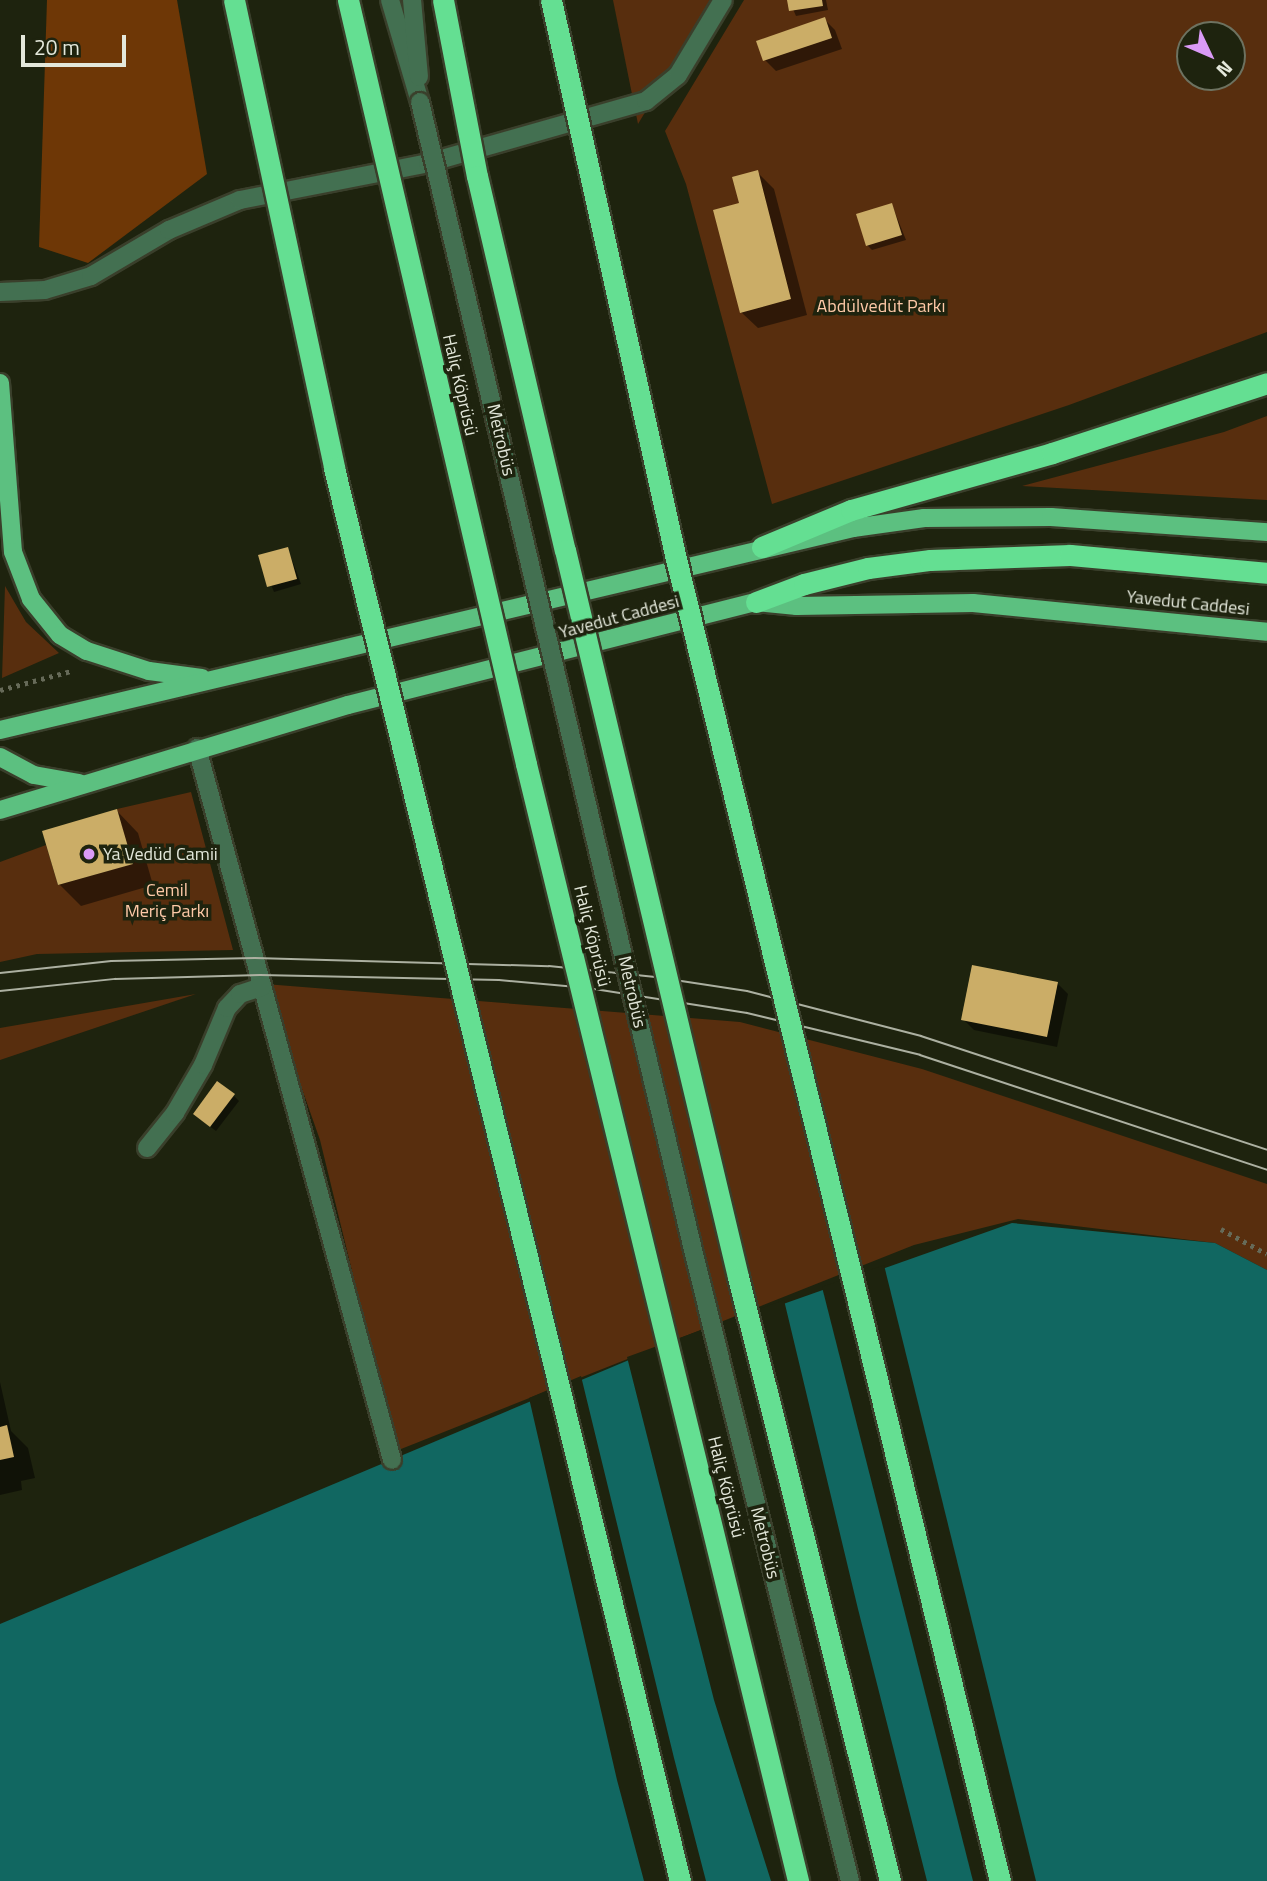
<!DOCTYPE html>
<html>
<head>
<meta charset="utf-8">
<style>
  body { margin:0 }
  #map { position:relative; width:1267px; height:1881px; overflow:hidden; background:#1e230e; font-family:"Titillium Web",sans-serif }
  div>[style] { position:absolute }
  .green>* { inset:0; background:#582e0e }
  .forest>* { inset:0; background:#6e3706 }
  .water>* { inset:0; background:#116761 }
  .pier>* { inset:0; background:#1e230e }
  .shadow>* { inset:0; background:#0007 }
  .building>* { inset:0; background:#cbad67 }
  .path>* { height:4.5px; margin-top:-2.25px; transform-origin:0; background:repeating-linear-gradient(90deg,#666a58 0 3.5px,transparent 0 8.5px) }
  .roads { filter:drop-shadow(2px 0 #3a3f2b) drop-shadow(-2px 0 #3a3f2b) drop-shadow(0 2px #3a3f2b) drop-shadow(0 -2px #3a3f2b) }
  .lane>* { height:18px; margin:-9px; padding:0 9px; transform-origin:9px; border-radius:9px; background:#437051 }
  .primary>* { height:18px; margin:-9px; padding:0 9px; transform-origin:9px; border-radius:9px; background:#5cc080 }
  .highway>* { height:21px; margin:-10.5px; padding:0 10.5px; transform-origin:10.5px; border-radius:10.5px; background:#64df92 }
  .tram>* { height:2px; margin:-1px; padding:0 1px; transform-origin:1px; border-radius:1px; background:#acb0a1 }
  .bridges { filter:drop-shadow(2px 0 #3a3f2b) drop-shadow(-2px 0 #3a3f2b) drop-shadow(0 2px #3a3f2b) drop-shadow(0 -2px #3a3f2b) }
  .lane-bridge>* { height:18px; margin:-9px; padding:0 9px; transform-origin:9px; border-radius:9px; background:#437051 }
  .highway-bridge>* { height:21px; margin:-10.5px; padding:0 10.5px; transform-origin:10.5px; border-radius:10.5px; background:#64df92 }
  .dots>* { width:19px; height:19px; translate:-50% -50%; box-sizing:border-box; border:4px solid #1e230e; border-radius:50% }
  span { translate:-50% -50%; white-space:nowrap; text-align:center; line-height:1.15; -webkit-text-stroke:7px #1e230e; paint-order:stroke }
  .park-label { font-size:18px; color:#fec9a7 }
  .street-label { font-size:18px; color:#e4e8db }
  .poi-label { font-size:18px; color:#e4e8db }
  .left { translate:0 -50%; text-align:left }
  .north { position:absolute; left:1176px; top:21px; width:70px; height:70px; box-sizing:border-box; background:#1e230e; border:2px solid #6d7260; border-radius:50%; rotate:134deg; font-size:19px; font-weight:700; line-height:28px; text-align:center; color:#e4e8db }
  .north::after { content:''; display:block; margin:auto; width:24px; height:32px; background:#da9af6; clip-path:polygon(50% 0,100% 100%,50% 72%,0 100%) }
  .scale { position:absolute; left:21px; top:35px; width:105px; height:32px; box-sizing:border-box; border:4px solid #e4e8db; border-top:0; padding-left:9px; font-size:21px; line-height:24px; white-space:nowrap; color:#e4e8db; -webkit-text-stroke:5px #1e230e; paint-order:stroke }
</style>
</head>
<body>
<div id="map">
  <div class="green">
    <div style="clip-path:polygon(613px 0,713px 0,638px 124px)"></div>
    <div style="clip-path:polygon(evenodd,744px 0,1267px 0,1267px 332px,1069px 405px,772px 504px,686px 184px,665px 131px,744px 0,1190px 35px,1232px 35px,1232px 77px,1190px 77px,1190px 35px)"></div>
    <div style="clip-path:polygon(1267px 416px,1267px 500px,1022px 486px,1224px 432px)"></div>
    <div style="clip-path:polygon(5px 586px,26px 622px,59px 653px,2px 678px)"></div>
    <div style="clip-path:polygon(191px 792px,233px 950px,37px 954px,0 962px,0 862px,46px 845px,58px 885px,132px 864px,117px 809px)"></div>
    <div style="clip-path:polygon(265px 984px,740px 1022px,922px 1069px,1267px 1184px,1267px 1270px,1215px 1243px,1018px 1219px,914px 1245px,396px 1451px,320px 1140px)"></div>
    <div style="clip-path:polygon(196px 994px,0 1060px,0 1028px)"></div>
  </div>
  <div class="forest">
    <div style="clip-path:polygon(47px 0,177px 0,207px 174px,88px 263px,39px 247px)"></div>
  </div>
  <div class="water">
    <div style="clip-path:polygon(1012px 1223px,1215px 1243px,1267px 1270px,1267px 1881px,0 1881px,0 1624px,648px 1352px)"></div>
  </div>
  <div class="pier">
    <div style="clip-path:polygon(884px 1265px,1036px 1881px,973px 1881px,822px 1287px)"></div>
    <div style="clip-path:polygon(784px 1300px,858px 1609px,927px 1881px,771px 1881px,714px 1700px,627px 1357px)"></div>
    <div style="clip-path:polygon(581px 1376px,674px 1758px,706px 1881px,644px 1881px,617px 1780px,529px 1398px)"></div>
  </div>
  <div class="shadow">
    <div style="clip-path:polygon(789px 0,826px 0,828px 10px,796px 16px)"></div>
    <div style="clip-path:polygon(824px 19px,835px 30px,842px 49px,776px 71px,765px 60px,758px 42px)"></div>
    <div style="clip-path:polygon(757px 172px,774px 189px,807px 315px,758px 328px,741px 312px,741px 205px)"></div>
    <div style="clip-path:polygon(892px 205px,906px 240px,872px 250px,867px 245px)"></div>
    <div style="clip-path:polygon(288px 549px,301px 584px,274px 592px,260px 557px)"></div>
    <div style="clip-path:polygon(117px 811px,138px 833px,153px 885px,81px 906px,59px 884px)"></div>
    <div style="clip-path:polygon(1057px 983px,1068px 994px,1057px 1047px,974px 1030px,963px 1019px)"></div>
    <div style="clip-path:polygon(234px 1096px,239px 1101px,216px 1131px,200px 1119px)"></div>
    <div style="clip-path:polygon(0 1382px,11px 1431px,28px 1448px,35px 1478px,21px 1481px,22px 1490px,0 1495px)"></div>
  </div>
  <div class="building">
    <div style="clip-path:polygon(787px 0,822px 0,823px 6px,789px 11px)"></div>
    <div style="clip-path:polygon(825px 17px,832px 38px,763px 61px,756px 41px)"></div>
    <div style="clip-path:polygon(758px 170px,791px 299px,740px 313px,713px 210px,739px 203px,732px 177px)"></div>
    <div style="clip-path:polygon(892px 203px,902px 235px,866px 246px,856px 214px)"></div>
    <div style="clip-path:polygon(288px 547px,297px 579px,267px 587px,258px 555px)"></div>
    <div style="clip-path:polygon(117px 809px,133px 864px,58px 885px,42px 831px)"></div>
    <div style="clip-path:polygon(972px 965px,1058px 982px,1047px 1037px,961px 1020px)"></div>
    <div style="clip-path:polygon(217px 1081px,235px 1094px,210px 1127px,193px 1114px)"></div>
    <div style="clip-path:polygon(7px 1425px,14px 1457px,0 1460px,0 1427px)"></div>
  </div>
  <div class="path">
    <div style="left:0;top:690px;width:73px;rotate:-15deg"></div>
    <div style="left:1221px;top:1229px;width:52px;rotate:28.5deg"></div>
  </div>
  <div class="roads">
    <div class="lane">
      <div style="left:390px;top:0;width:106px;rotate:73.6deg"></div>
      <div style="left:412px;top:0;width:77px;rotate:84.8deg"></div>
      <div style="left:0;top:292px;width:45px;rotate:-2.5deg"></div>
      <div style="left:45px;top:290px;width:48px;rotate:-16.9deg"></div>
      <div style="left:91px;top:276px;width:91px;rotate:-30.5deg"></div>
      <div style="left:169px;top:230px;width:77px;rotate:-22.9deg"></div>
      <div style="left:240px;top:200px;width:192px;rotate:-11.1deg"></div>
      <div style="left:428px;top:163px;width:227px;rotate:-15.9deg"></div>
      <div style="left:646px;top:101px;width:41px;rotate:-39.1deg"></div>
      <div style="left:678px;top:75px;width:87px;rotate:-59deg"></div>
      <div style="left:197px;top:748px;width:738px;rotate:74.68deg"></div>
      <div style="left:147px;top:1148px;width:45px;rotate:-51.3deg"></div>
      <div style="left:175px;top:1113px;width:56px;rotate:-59.7deg"></div>
      <div style="left:203px;top:1065px;width:62px;rotate:-67.2deg"></div>
      <div style="left:227px;top:1008px;width:19px;rotate:-47deg"></div>
      <div style="left:240px;top:994px;width:23px;rotate:-18deg"></div>
    </div>
    <div class="primary">
      <div style="left:0;top:383px;width:169px;rotate:85.6deg"></div>
      <div style="left:13px;top:552px;width:50px;rotate:69deg"></div>
      <div style="left:31px;top:599px;width:46px;rotate:51.1deg"></div>
      <div style="left:60px;top:635px;width:31px;rotate:31deg"></div>
      <div style="left:87px;top:651px;width:65px;rotate:17.9deg"></div>
      <div style="left:149px;top:671px;width:53px;rotate:7.5deg"></div>
      <div style="left:0;top:730px;width:877px;rotate:-13.32deg"></div>
      <div style="left:853px;top:528px;width:72px;rotate:-8deg"></div>
      <div style="left:924px;top:518px;width:127px;rotate:-0.5deg"></div>
      <div style="left:1051px;top:517px;width:217px;rotate:4deg"></div>
      <div style="left:0;top:757px;width:38px;rotate:28deg"></div>
      <div style="left:34px;top:775px;width:46px;rotate:10.1deg"></div>
      <div style="left:0;top:810px;width:363px;rotate:-16.8deg"></div>
      <div style="left:348px;top:705px;width:421px;rotate:-14.2deg"></div>
      <div style="left:756px;top:602px;width:41px;rotate:5.6deg"></div>
      <div style="left:797px;top:606px;width:176px;rotate:-1deg"></div>
      <div style="left:973px;top:603px;width:295px;rotate:5.6deg"></div>
    </div>
    <div class="highway">
      <div style="left:762px;top:547px;width:96px;rotate:-22.6deg"></div>
      <div style="left:851px;top:510px;width:209px;rotate:-15.8deg"></div>
      <div style="left:1052px;top:453px;width:226px;rotate:-18deg"></div>
      <div style="left:756px;top:602px;width:51px;rotate:-20.6deg"></div>
      <div style="left:804px;top:584px;width:66px;rotate:-14deg"></div>
      <div style="left:868px;top:568px;width:63px;rotate:-7.4deg"></div>
      <div style="left:930px;top:560px;width:140px;rotate:-2deg"></div>
      <div style="left:1070px;top:555px;width:198px;rotate:5.2deg"></div>
    </div>
  </div>
  <div class="tram">
    <div style="left:0;top:973px;width:112px;rotate:-6.2deg"></div>
    <div style="left:111px;top:961px;width:144px;rotate:-1.2deg"></div>
    <div style="left:255px;top:958px;width:294px;rotate:1.6deg"></div>
    <div style="left:549px;top:966px;width:107px;rotate:5.9deg"></div>
    <div style="left:655px;top:977px;width:93px;rotate:8.7deg"></div>
    <div style="left:747px;top:991px;width:180px;rotate:14.5deg"></div>
    <div style="left:921px;top:1036px;width:364px;rotate:18.2deg"></div>
    <div style="left:0;top:991px;width:116px;rotate:-6deg"></div>
    <div style="left:115px;top:979px;width:145px;rotate:-1.6deg"></div>
    <div style="left:260px;top:975px;width:239px;rotate:1.2deg"></div>
    <div style="left:499px;top:980px;width:89px;rotate:5.1deg"></div>
    <div style="left:588px;top:988px;width:161px;rotate:8.9deg"></div>
    <div style="left:747px;top:1013px;width:178px;rotate:13.6deg"></div>
    <div style="left:920px;top:1055px;width:366px;rotate:18.3deg"></div>
  </div>
  <div class="bridges">
    <div class="lane-bridge">
      <div style="left:420px;top:102px;width:1180px;rotate:76.62deg"></div>
      <div style="left:693px;top:1250px;width:650px;rotate:76.03deg"></div>
    </div>
    <div class="highway-bridge">
      <div style="left:234px;top:0;width:479px;rotate:77.9deg"></div>
      <div style="left:334px;top:468px;width:1455px;rotate:76.24deg"></div>
      <div style="left:348px;top:0;width:784px;rotate:76.88deg"></div>
      <div style="left:526px;top:764px;width:1150px;rotate:76.31deg"></div>
      <div style="left:443px;top:0;width:179px;rotate:79.1deg"></div>
      <div style="left:477px;top:176px;width:384px;rotate:76.8deg"></div>
      <div style="left:565px;top:550px;width:747px;rotate:76.61deg"></div>
      <div style="left:738px;top:1277px;width:623px;rotate:75.87deg"></div>
      <div style="left:551px;top:0;width:573px;rotate:77.4deg"></div>
      <div style="left:676px;top:559px;width:1361px;rotate:76.23deg"></div>
    </div>
  </div>
  <div class="dots">
    <div style="left:89px;top:854px;background:#da9af6"></div>
  </div>
  <div class="park-label">
    <span style="left:881px;top:306px">Abdülvedüt Parkı</span>
    <span style="left:167px;top:901px">Cemil<br>Meriç Parkı</span>
  </div>
  <div class="street-label">
    <span style="left:460px;top:385px;rotate:77deg">Haliç Köprüsü</span>
    <span style="left:501px;top:440px;rotate:77deg">Metrobüs</span>
    <span style="left:1188px;top:603px;rotate:6deg">Yavedut Caddesi</span>
    <span style="left:619px;top:617px;rotate:-15deg">Yavedut Caddesi</span>
    <span style="left:592px;top:936px;rotate:76deg">Haliç Köprüsü</span>
    <span style="left:632px;top:992px;rotate:77deg">Metrobüs</span>
    <span style="left:726px;top:1487px;rotate:76deg">Haliç Köprüsü</span>
    <span style="left:765px;top:1543px;rotate:76deg">Metrobüs</span>
  </div>
  <div class="poi-label">
    <span class="left" style="left:103px;top:854px">Ya Vedüd Camii</span>
  </div>
  <div class="north">N</div>
  <div class="scale">20 m</div>
</div>
</body>
</html>
